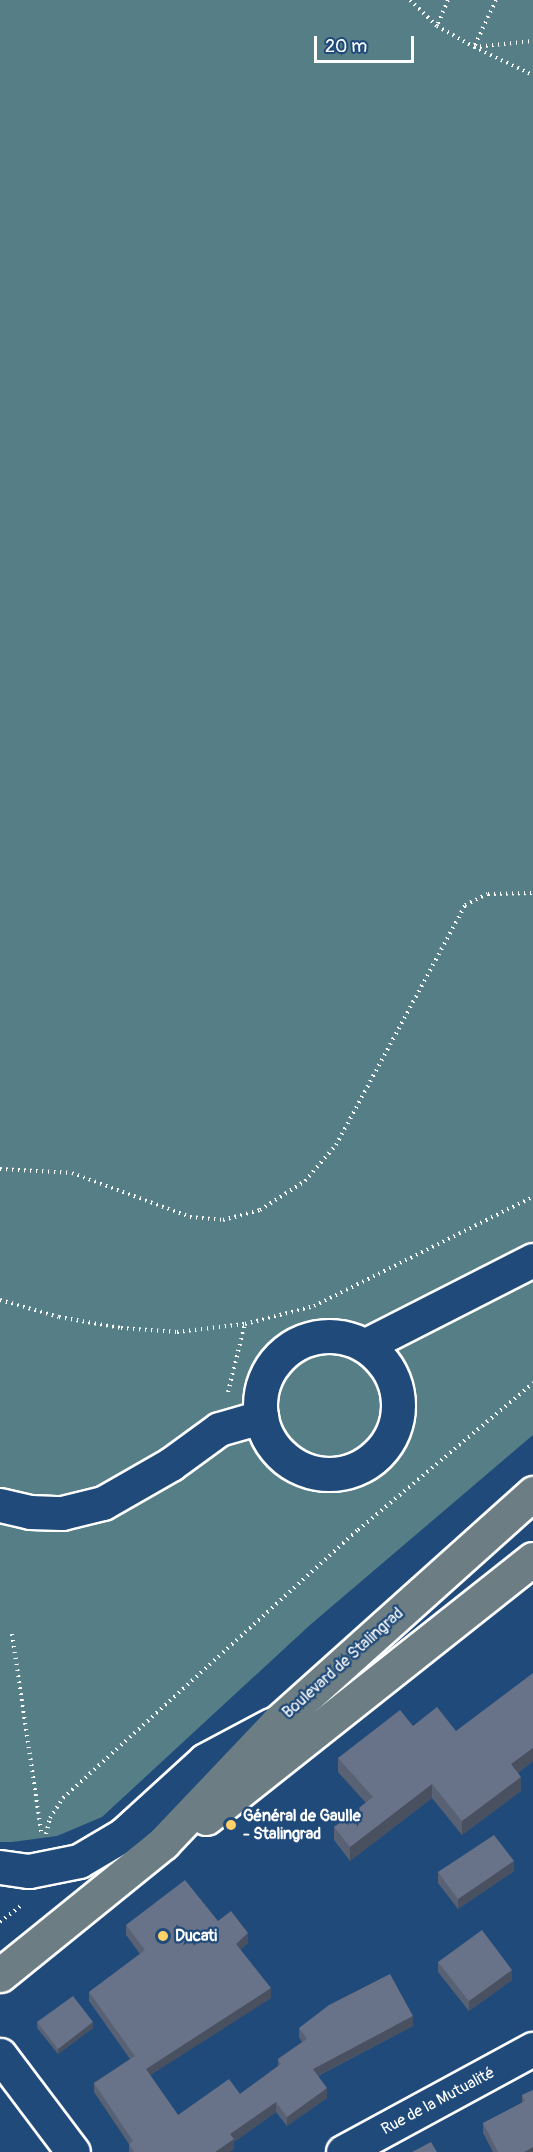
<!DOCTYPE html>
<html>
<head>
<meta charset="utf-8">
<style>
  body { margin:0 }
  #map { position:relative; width:533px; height:2152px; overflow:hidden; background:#1f4a7a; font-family:Pangolin,sans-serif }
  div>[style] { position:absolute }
  .green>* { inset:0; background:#557e86 }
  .path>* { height:4px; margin-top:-2px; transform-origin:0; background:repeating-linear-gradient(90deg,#fff 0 1.5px,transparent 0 6px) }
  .roads { filter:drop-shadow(2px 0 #fff) drop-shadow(-2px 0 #fff) drop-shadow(0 2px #fff) drop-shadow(0 -2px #fff) }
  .minor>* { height:33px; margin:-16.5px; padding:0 16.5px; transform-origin:16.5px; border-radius:16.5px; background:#1f4a7a }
  .minor>.ring { margin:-16.5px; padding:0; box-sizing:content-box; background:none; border:33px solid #1f4a7a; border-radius:50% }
  .major>* { height:33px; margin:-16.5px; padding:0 16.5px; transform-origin:16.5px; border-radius:16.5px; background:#6c7e84 }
  .wall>* { inset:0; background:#596275 }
  .shaded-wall>* { inset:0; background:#49505f }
  .building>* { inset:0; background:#687288 }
  .dots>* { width:16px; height:16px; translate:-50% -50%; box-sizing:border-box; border:3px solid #1f4a7a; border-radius:50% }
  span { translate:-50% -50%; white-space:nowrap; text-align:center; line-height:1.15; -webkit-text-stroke:4.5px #1f4a7a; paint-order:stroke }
  .street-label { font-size:16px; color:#fff }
  .poi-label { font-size:16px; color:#fff; font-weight:700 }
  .left { translate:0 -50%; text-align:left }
  .scale { position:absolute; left:314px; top:36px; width:100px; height:27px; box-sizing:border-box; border:3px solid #fff; border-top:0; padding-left:8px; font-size:18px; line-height:21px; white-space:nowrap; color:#fff; -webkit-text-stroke:4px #1f4a7a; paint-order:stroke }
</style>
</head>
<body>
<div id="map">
  <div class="green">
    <div style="clip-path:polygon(0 0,533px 0,533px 1435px,310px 1625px,102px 1817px,57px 1836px,12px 1842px,0 1842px)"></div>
  </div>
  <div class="path">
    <div style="left:410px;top:0;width:37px;rotate:44deg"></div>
    <div style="left:448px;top:0;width:28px;rotate:113deg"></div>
    <div style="left:437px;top:26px;width:43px;rotate:29.6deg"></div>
    <div style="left:474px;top:47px;width:59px;rotate:-5.8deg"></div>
    <div style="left:496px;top:0;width:52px;rotate:115.1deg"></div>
    <div style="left:474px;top:47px;width:65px;rotate:25.4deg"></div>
    <div style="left:0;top:1169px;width:72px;rotate:3.2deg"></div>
    <div style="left:72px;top:1173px;width:126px;rotate:20.4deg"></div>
    <div style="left:190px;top:1217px;width:33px;rotate:5deg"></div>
    <div style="left:223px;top:1220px;width:38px;rotate:-15deg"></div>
    <div style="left:260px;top:1210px;width:54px;rotate:-32.8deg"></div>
    <div style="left:305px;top:1181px;width:48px;rotate:-49.3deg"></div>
    <div style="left:336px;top:1145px;width:272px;rotate:-61.7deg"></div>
    <div style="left:465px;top:905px;width:25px;rotate:-26deg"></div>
    <div style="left:488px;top:894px;width:45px;rotate:-1.3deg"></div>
    <div style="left:0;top:1300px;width:61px;rotate:16.1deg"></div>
    <div style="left:59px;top:1317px;width:63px;rotate:10.1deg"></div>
    <div style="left:121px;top:1328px;width:56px;rotate:4.1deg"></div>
    <div style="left:177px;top:1332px;width:68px;rotate:-6.7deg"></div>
    <div style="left:228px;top:1392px;width:70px;rotate:-76deg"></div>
    <div style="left:245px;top:1324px;width:71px;rotate:-14.6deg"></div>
    <div style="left:314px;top:1306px;width:245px;rotate:-26.5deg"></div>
    <div style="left:12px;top:1634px;width:204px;rotate:81.6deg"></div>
    <div style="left:46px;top:1834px;width:16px;rotate:-76deg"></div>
    <div style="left:50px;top:1818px;width:24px;rotate:-57deg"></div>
    <div style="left:63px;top:1798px;width:399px;rotate:-42.3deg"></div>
    <div style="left:358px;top:1530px;width:229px;rotate:-40deg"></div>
    <div style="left:0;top:1922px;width:29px;rotate:-38deg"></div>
  </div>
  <div class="roads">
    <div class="minor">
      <div class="ring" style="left:260px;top:1336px;width:105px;height:105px"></div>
      <div style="left:366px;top:1345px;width:187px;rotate:-27deg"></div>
      <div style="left:0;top:1505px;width:31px;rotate:13deg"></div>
      <div style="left:30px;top:1512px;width:32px;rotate:2deg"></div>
      <div style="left:62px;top:1513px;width:42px;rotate:-13.7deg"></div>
      <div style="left:103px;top:1503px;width:78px;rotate:-29.8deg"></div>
      <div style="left:171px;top:1464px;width:59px;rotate:-36.1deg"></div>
      <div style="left:219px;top:1429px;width:44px;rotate:-15.9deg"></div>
      <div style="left:0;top:1867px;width:29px;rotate:8deg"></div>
      <div style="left:29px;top:1871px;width:51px;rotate:-11.3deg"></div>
      <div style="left:79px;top:1861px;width:51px;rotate:-30.6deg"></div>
      <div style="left:123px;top:1835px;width:111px;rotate:-42.4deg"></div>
      <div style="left:205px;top:1760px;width:75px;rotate:-27.9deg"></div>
      <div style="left:0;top:2055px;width:121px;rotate:53deg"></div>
      <div style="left:343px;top:2152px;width:216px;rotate:-28.5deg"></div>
    </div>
    <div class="major">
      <div style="left:206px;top:1818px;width:417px;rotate:-38.4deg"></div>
      <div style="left:0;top:1975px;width:210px;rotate:-39deg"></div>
      <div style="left:163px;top:1843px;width:167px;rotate:-46.5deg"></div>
      <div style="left:278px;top:1722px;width:343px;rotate:-41.9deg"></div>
    </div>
  </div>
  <div class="wall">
    <div style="clip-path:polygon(413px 1726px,456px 1731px,533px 1761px,518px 1773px,521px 1791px,462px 1835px,432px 1798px,350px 1861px,334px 1840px,334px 1827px,366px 1803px,338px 1772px,338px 1758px)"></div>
    <div style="clip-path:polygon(514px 1871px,458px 1909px,438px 1883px,438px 1872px)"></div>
    <div style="clip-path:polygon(218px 1921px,248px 1943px,240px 1950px,271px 1998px,150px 2075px,178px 2115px,240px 2094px,278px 2066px,278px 2059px,302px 2042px,299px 2037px,299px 2028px,413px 2026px,318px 2076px,327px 2098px,287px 2126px,276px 2112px,234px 2142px,234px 2149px,229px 2152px,129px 2152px,129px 2144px,94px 2092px,94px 2083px,130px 2059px,89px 2001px,89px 1992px,140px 1954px,126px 1935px,126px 1925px)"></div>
    <div style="clip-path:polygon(438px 1962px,512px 1980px,469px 2011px,438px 1972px)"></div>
    <div style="clip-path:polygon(37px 2022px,93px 2028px,58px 2054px,37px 2028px)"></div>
    <div style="clip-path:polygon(533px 2090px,533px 2152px,493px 2152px,483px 2133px,483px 2123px,522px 2103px,522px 2095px)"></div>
  </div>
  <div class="shaded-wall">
    <div style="clip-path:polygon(533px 1748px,533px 1761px,511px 1778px,511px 1764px)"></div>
    <div style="clip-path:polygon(521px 1777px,521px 1791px,462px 1835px,462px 1821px)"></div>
    <div style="clip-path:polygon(432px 1784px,432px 1798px,350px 1861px,350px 1847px)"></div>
    <div style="clip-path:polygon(514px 1861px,514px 1871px,458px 1909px,458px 1899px)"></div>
    <div style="clip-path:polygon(248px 1933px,248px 1943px,236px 1953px,236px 1944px)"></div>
    <div style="clip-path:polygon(512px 1970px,512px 1980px,469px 2011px,469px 2001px)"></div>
    <div style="clip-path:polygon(271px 1988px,271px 1998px,146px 2078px,146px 2069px)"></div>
    <div style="clip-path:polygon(413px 2016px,413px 2026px,313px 2078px,313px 2069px)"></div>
    <div style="clip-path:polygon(93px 2022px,93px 2028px,58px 2054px,58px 2049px)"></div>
    <div style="clip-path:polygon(327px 2088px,327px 2098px,287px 2126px,287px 2117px)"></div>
    <div style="clip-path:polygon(276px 2102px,276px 2112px,234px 2142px,234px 2149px,229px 2152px,215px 2152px,230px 2134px)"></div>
    <div style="clip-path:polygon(533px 2147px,533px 2152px,524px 2152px)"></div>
  </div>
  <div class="building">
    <div style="clip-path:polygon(533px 1673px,533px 1748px,511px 1764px,521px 1777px,462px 1821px,432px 1784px,350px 1847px,334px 1827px,373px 1797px,338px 1758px,400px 1710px,413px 1726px,437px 1707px,456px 1731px)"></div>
    <div style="clip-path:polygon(494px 1835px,514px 1861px,458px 1899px,438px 1872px)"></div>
    <div style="clip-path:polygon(185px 1880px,218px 1921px,231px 1911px,248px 1933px,236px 1944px,271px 1988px,146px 2069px,178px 2115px,229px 2079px,240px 2094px,281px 2064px,278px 2059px,307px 2039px,299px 2028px,329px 2005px,390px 1974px,413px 2016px,313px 2069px,327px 2088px,287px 2117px,276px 2102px,230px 2134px,234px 2139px,215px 2152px,134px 2152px,129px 2144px,133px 2141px,94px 2083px,135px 2056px,89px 1992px,145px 1950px,126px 1925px)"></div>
    <div style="clip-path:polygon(482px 1930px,512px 1970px,469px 2001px,438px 1962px)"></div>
    <div style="clip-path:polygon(73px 1996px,93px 2022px,58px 2049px,37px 2022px)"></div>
    <div style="clip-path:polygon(533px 2090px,533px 2147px,524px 2152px,498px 2152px,483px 2123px,525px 2101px,522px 2095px)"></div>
    <div style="clip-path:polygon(431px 2142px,437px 2152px,412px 2152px)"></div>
  </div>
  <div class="dots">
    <div style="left:231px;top:1825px;background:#ffd166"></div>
    <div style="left:163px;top:1936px;background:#ffd166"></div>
  </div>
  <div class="street-label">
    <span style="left:343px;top:1663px;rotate:-42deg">Boulevard de Stalingrad</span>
    <span style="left:438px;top:2101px;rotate:-28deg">Rue de la Mutualité</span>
  </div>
  <div class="poi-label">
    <span class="left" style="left:243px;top:1825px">Général de Gaulle<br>- Stalingrad</span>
    <span class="left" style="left:175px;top:1936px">Ducati</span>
  </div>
  <div class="scale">20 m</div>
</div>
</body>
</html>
